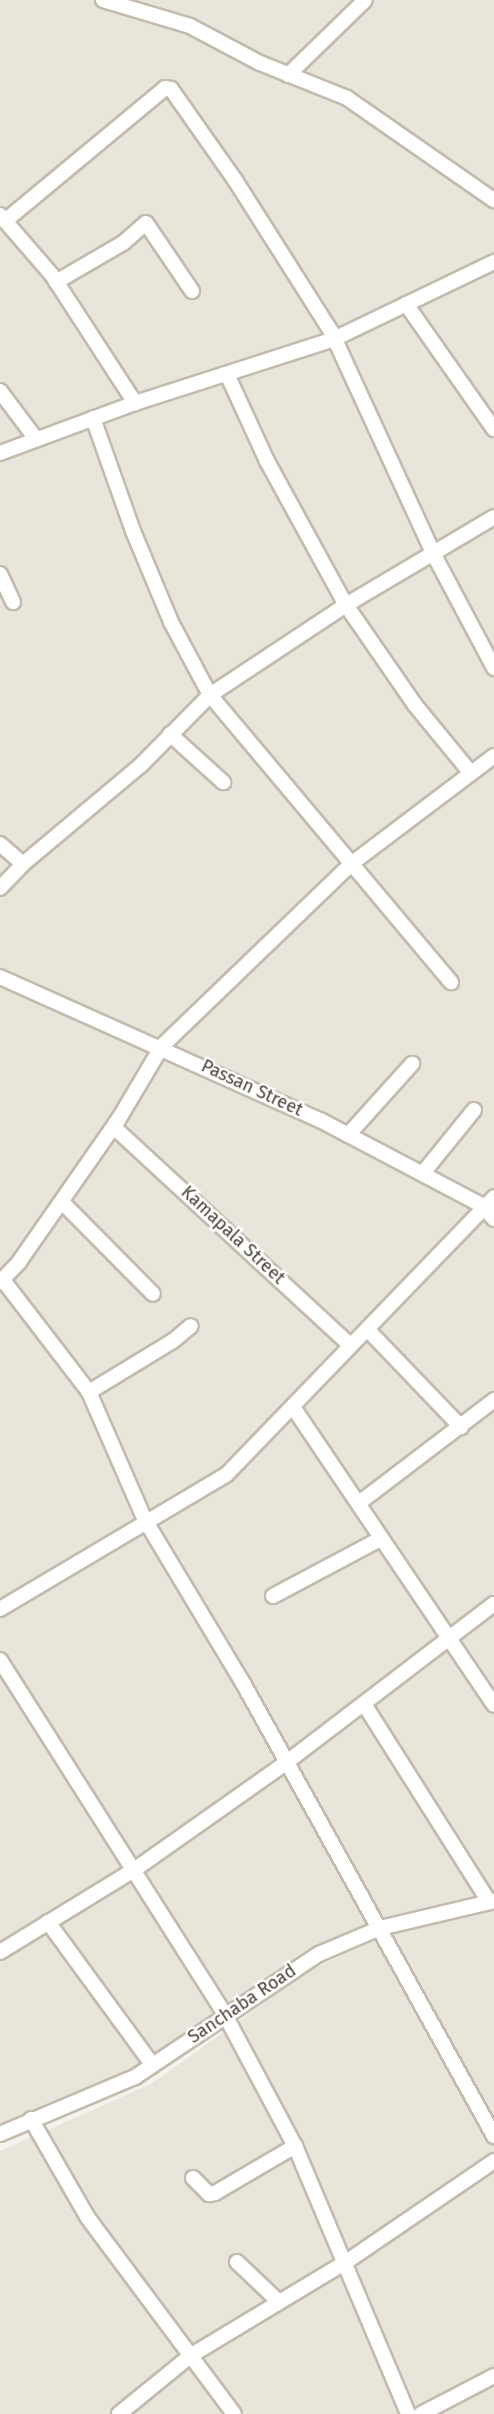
<!DOCTYPE html>
<html>
<head>
<meta charset="utf-8">
<style>
  body { margin:0 }
  #map { position:relative; width:494px; height:2414px; overflow:hidden; background:#f6f3ec; font-family:"Fira Sans",sans-serif }
  div>[style] { position:absolute }
  .residential>* { inset:0; background:#eae5da }
  .roads { filter:drop-shadow(2px 0 #c2bbae) drop-shadow(-2px 0 #c2bbae) drop-shadow(0 2px #c2bbae) drop-shadow(0 -2px #c2bbae) }
  .minor>* { height:14px; margin:-7px; padding:0 7px; transform-origin:7px; border-radius:7px; background:#fff }
  span { translate:-50% -50%; white-space:nowrap; text-align:center; line-height:1.15; -webkit-text-stroke:5px #fff; paint-order:stroke }
  .street-label { font-size:18px; color:#4b4439 }
</style>
</head>
<body>
<div id="map">
  <div class="residential">
    <div style="clip-path:polygon(0 0,494px 0,494px 1894px,411px 1914px,306px 1950px,154px 2056px,116px 2078px,0 2129px)"></div>
    <div style="clip-path:polygon(494px 1906px,494px 2414px,0 2414px,0 2151px,151px 2084px,310px 1970px,384px 1936px)"></div>
  </div>
  <div class="roads">
    <div class="minor">
      <div style="left:103px;top:0;width:91px;rotate:16.6deg"></div>
      <div style="left:190px;top:26px;width:79px;rotate:27.9deg"></div>
      <div style="left:260px;top:63px;width:94px;rotate:21.9deg"></div>
      <div style="left:347px;top:98px;width:179px;rotate:34.8deg"></div>
      <div style="left:288px;top:75px;width:107px;rotate:-44.2deg"></div>
      <div style="left:0;top:215px;width:79px;rotate:49.1deg"></div>
      <div style="left:52px;top:275px;width:153px;rotate:57deg"></div>
      <div style="left:5px;top:221px;width:208px;rotate:-39.7deg"></div>
      <div style="left:165px;top:88px;width:6px;rotate:9deg"></div>
      <div style="left:171px;top:89px;width:111px;rotate:54.9deg"></div>
      <div style="left:235px;top:180px;width:179px;rotate:57.6deg"></div>
      <div style="left:331px;top:331px;width:247px;rotate:65.3deg"></div>
      <div style="left:434px;top:555px;width:128px;rotate:62deg"></div>
      <div style="left:56px;top:282px;width:78px;rotate:-30.2deg"></div>
      <div style="left:123px;top:243px;width:30px;rotate:-41deg"></div>
      <div style="left:146px;top:223px;width:82px;rotate:55.9deg"></div>
      <div style="left:406px;top:304px;width:153px;rotate:54.9deg"></div>
      <div style="left:227px;top:374px;width:96px;rotate:65.3deg"></div>
      <div style="left:267px;top:461px;width:164px;rotate:61.3deg"></div>
      <div style="left:346px;top:605px;width:121px;rotate:55.4deg"></div>
      <div style="left:415px;top:705px;width:87px;rotate:50.6deg"></div>
      <div style="left:0;top:391px;width:60px;rotate:53.1deg"></div>
      <div style="left:93px;top:418px;width:120px;rotate:70.5deg"></div>
      <div style="left:133px;top:531px;width:99px;rotate:67.3deg"></div>
      <div style="left:171px;top:622px;width:83px;rotate:61.9deg"></div>
      <div style="left:210px;top:695px;width:375px;rotate:50deg"></div>
      <div style="left:0;top:453px;width:144px;rotate:-20.3deg"></div>
      <div style="left:135px;top:403px;width:209px;rotate:-17.8deg"></div>
      <div style="left:334px;top:339px;width:178px;rotate:-25.7deg"></div>
      <div style="left:0;top:574px;width:31px;rotate:65deg"></div>
      <div style="left:170px;top:734px;width:72px;rotate:42.2deg"></div>
      <div style="left:0;top:844px;width:30px;rotate:41deg"></div>
      <div style="left:0;top:888px;width:33px;rotate:-46deg"></div>
      <div style="left:23px;top:864px;width:154px;rotate:-40deg"></div>
      <div style="left:141px;top:765px;width:98px;rotate:-45.4deg"></div>
      <div style="left:210px;top:695px;width:163px;rotate:-33.5deg"></div>
      <div style="left:346px;top:605px;width:172px;rotate:-30.7deg"></div>
      <div style="left:0;top:977px;width:350px;rotate:24.1deg"></div>
      <div style="left:320px;top:1120px;width:184px;rotate:27.8deg"></div>
      <div style="left:483px;top:1206px;width:17px;rotate:50deg"></div>
      <div style="left:348px;top:1135px;width:96px;rotate:-48deg"></div>
      <div style="left:423px;top:1173px;width:81px;rotate:-51deg"></div>
      <div style="left:62px;top:1202px;width:129px;rotate:45.3deg"></div>
      <div style="left:3px;top:1280px;width:141px;rotate:52.5deg"></div>
      <div style="left:89px;top:1392px;width:140px;rotate:66.4deg"></div>
      <div style="left:145px;top:1520px;width:190px;rotate:59deg"></div>
      <div style="left:243px;top:1683px;width:518px;rotate:61.01deg"></div>
      <div style="left:0;top:1282px;width:28px;rotate:-46deg"></div>
      <div style="left:19px;top:1262px;width:173px;rotate:-55.1deg"></div>
      <div style="left:367px;top:1329px;width:136px;rotate:46.2deg"></div>
      <div style="left:350px;top:1345px;width:321px;rotate:-137.3deg"></div>
      <div style="left:114px;top:1127px;width:94px;rotate:-59.3deg"></div>
      <div style="left:162px;top:1046px;width:262px;rotate:-43.9deg"></div>
      <div style="left:351px;top:864px;width:179px;rotate:-37.1deg"></div>
      <div style="left:89px;top:1392px;width:98px;rotate:-31.3deg"></div>
      <div style="left:173px;top:1341px;width:23px;rotate:-40deg"></div>
      <div style="left:293px;top:1407px;width:359px;rotate:56deg"></div>
      <div style="left:359px;top:1503px;width:170px;rotate:-37.3deg"></div>
      <div style="left:273px;top:1596px;width:123px;rotate:-28deg"></div>
      <div style="left:0;top:1609px;width:263px;rotate:-30.7deg"></div>
      <div style="left:226px;top:1475px;width:386px;rotate:-46deg"></div>
      <div style="left:0;top:1660px;width:420px;rotate:57.6deg"></div>
      <div style="left:225px;top:2015px;width:149px;rotate:61.9deg"></div>
      <div style="left:295px;top:2146px;width:291px;rotate:67.1deg"></div>
      <div style="left:364px;top:1704px;width:234px;rotate:57.7deg"></div>
      <div style="left:48px;top:1922px;width:176px;rotate:53.8deg"></div>
      <div style="left:0;top:1952px;width:157px;rotate:-31.5deg"></div>
      <div style="left:134px;top:1870px;width:187px;rotate:-35.2deg"></div>
      <div style="left:287px;top:1762px;width:260px;rotate:-37.4deg"></div>
      <div style="left:31px;top:2119px;width:114px;rotate:60.1deg"></div>
      <div style="left:88px;top:2218px;width:244px;rotate:53.3deg"></div>
      <div style="left:0;top:2134px;width:147px;rotate:-22.9deg"></div>
      <div style="left:135px;top:2077px;width:221px;rotate:-33.8deg"></div>
      <div style="left:319px;top:1954px;width:66px;rotate:-23.1deg"></div>
      <div style="left:380px;top:1928px;width:117px;rotate:-13.3deg"></div>
      <div style="left:193px;top:2178px;width:23px;rotate:45deg"></div>
      <div style="left:209px;top:2194px;width:6px;rotate:-9deg"></div>
      <div style="left:215px;top:2193px;width:93px;rotate:-30.4deg"></div>
      <div style="left:237px;top:2262px;width:58px;rotate:43.6deg"></div>
      <div style="left:119px;top:2414px;width:92px;rotate:-39.2deg"></div>
      <div style="left:190px;top:2356px;width:182px;rotate:-31.1deg"></div>
      <div style="left:346px;top:2262px;width:179px;rotate:-34.3deg"></div>
      <div style="left:421px;top:2414px;width:82px;rotate:-27.5deg"></div>
    </div>
  </div>
  <div class="street-label">
    <span style="left:252px;top:1088px;rotate:25deg">Passan Street</span>
    <span style="left:233px;top:1235px;rotate:43deg">Kamapala Street</span>
    <span style="left:242px;top:2004px;rotate:-34deg">Sanchaba Road</span>
  </div>
</div>
</body>
</html>
